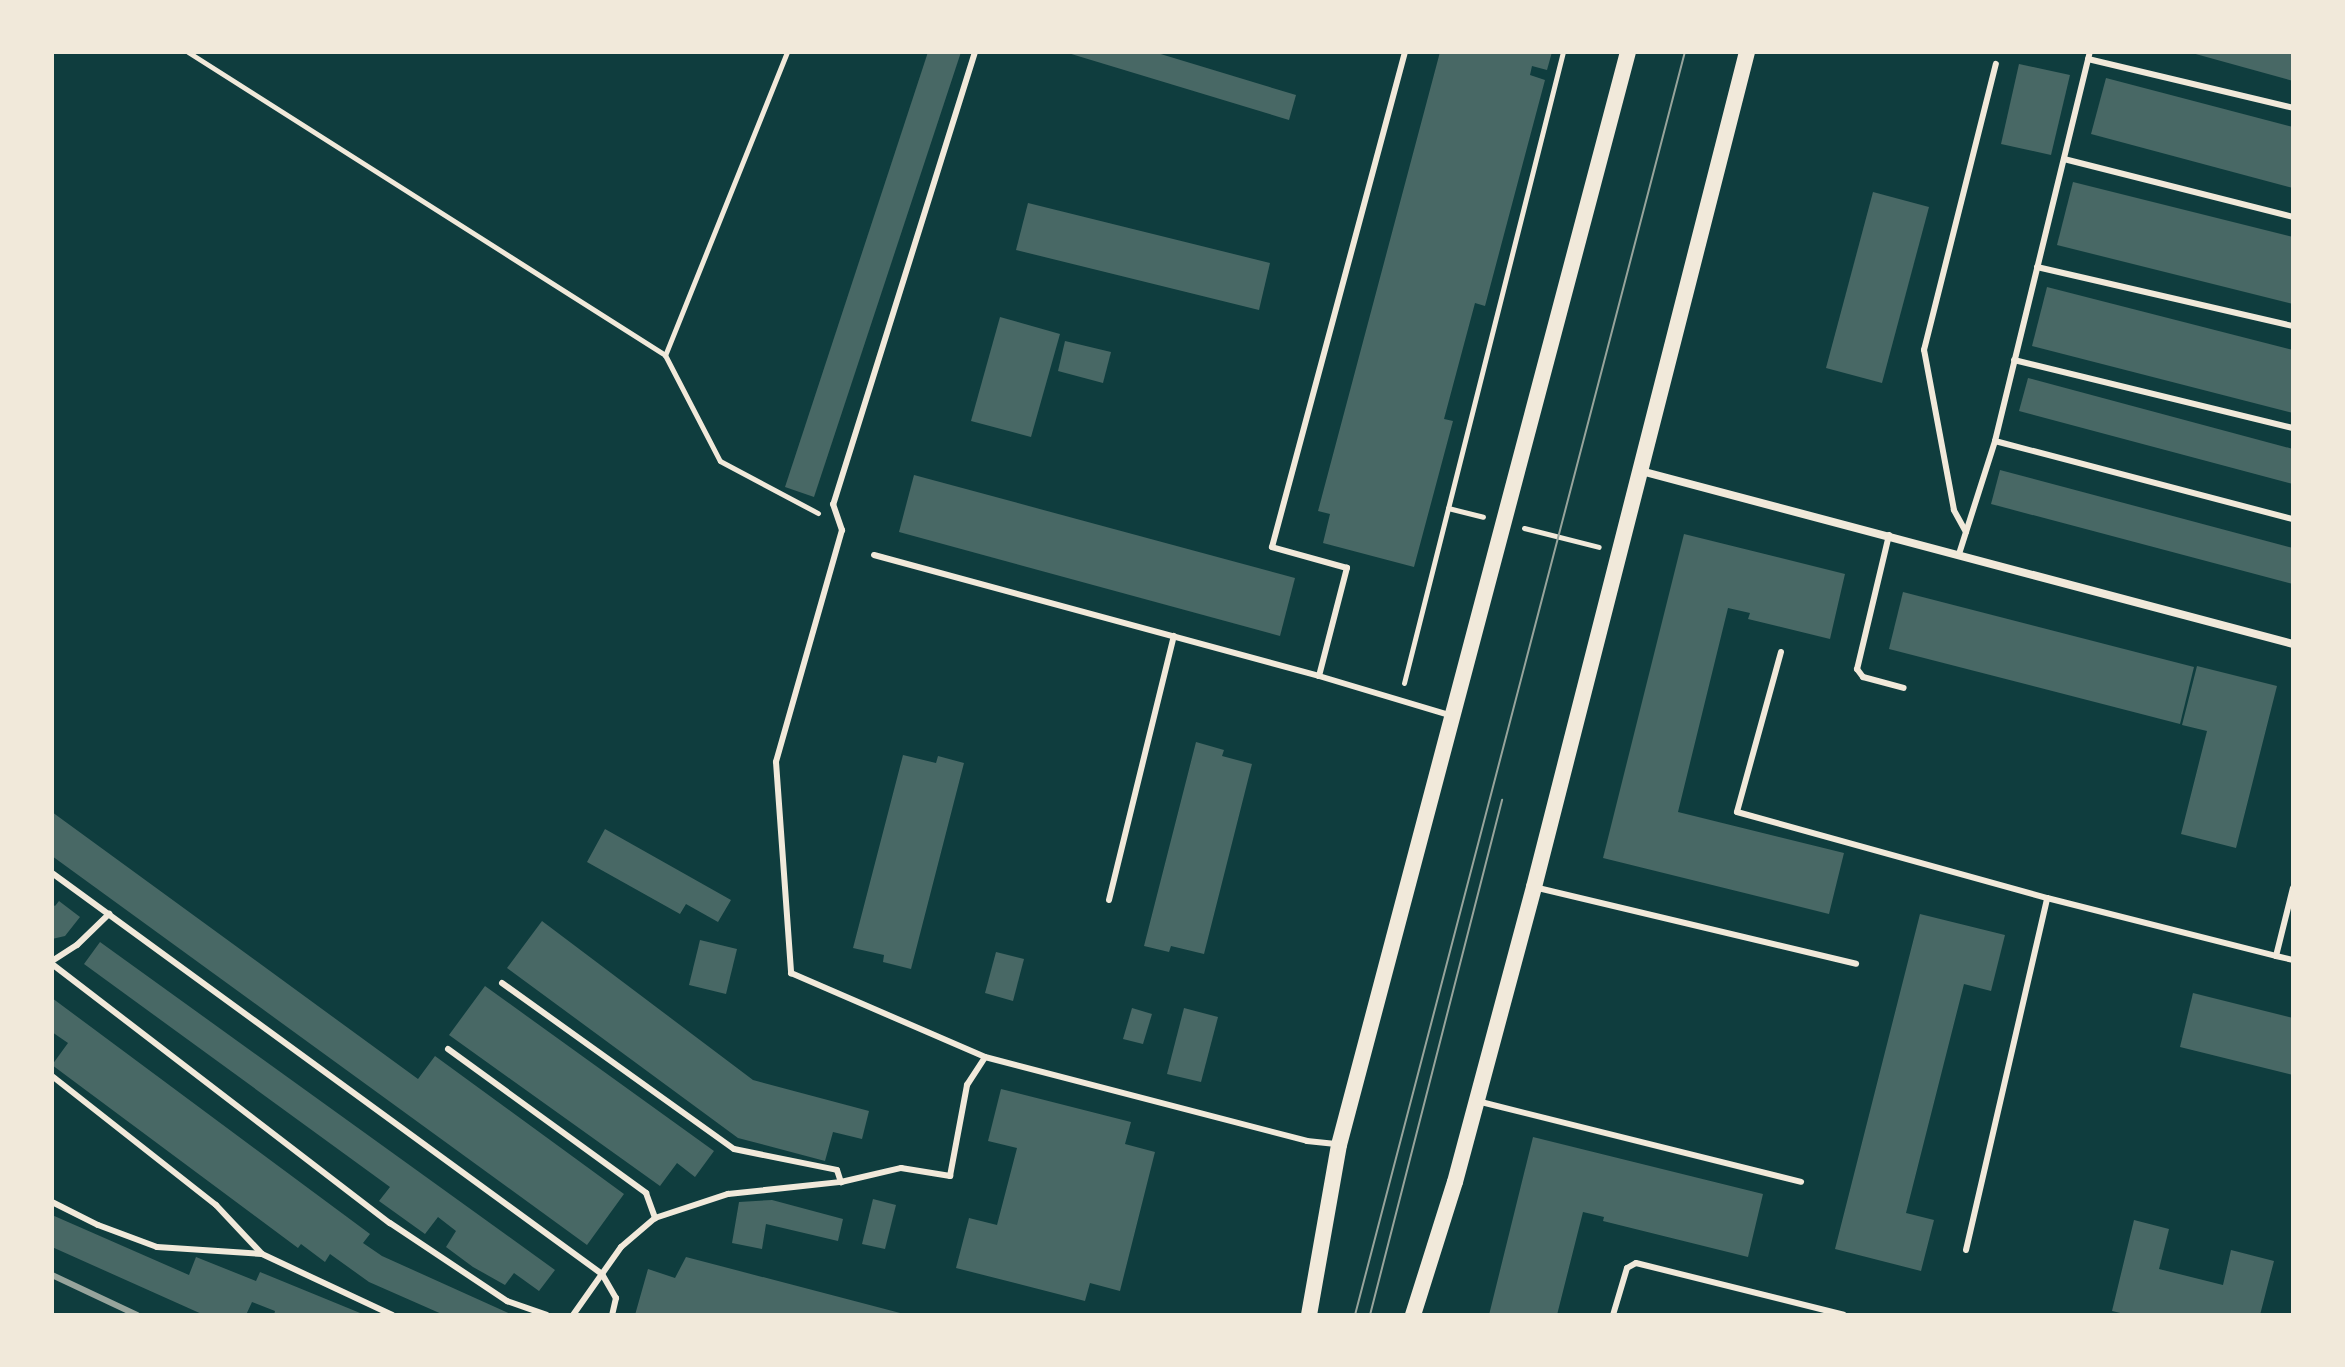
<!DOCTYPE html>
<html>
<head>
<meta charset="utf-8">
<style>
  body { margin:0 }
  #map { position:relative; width:2345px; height:1367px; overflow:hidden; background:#0f3d3e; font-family:Ubuntu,sans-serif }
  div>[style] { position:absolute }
  .building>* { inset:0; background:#486865 }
  .path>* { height:5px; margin:-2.5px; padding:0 2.5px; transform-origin:2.5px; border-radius:2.5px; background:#f1e9da }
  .service>* { height:6px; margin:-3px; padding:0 3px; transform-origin:3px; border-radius:3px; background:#f1e9da }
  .minor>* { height:8px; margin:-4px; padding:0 4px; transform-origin:4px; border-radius:4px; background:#f1e9da }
  .secondary>* { height:16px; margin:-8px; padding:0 8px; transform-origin:8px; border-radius:8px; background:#f1e9da }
  .tram>* { height:2px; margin:-1px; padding:0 1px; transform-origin:1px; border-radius:1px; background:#97a49c }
  .rail>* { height:6px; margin:-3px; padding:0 3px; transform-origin:3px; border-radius:3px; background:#97a49c }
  span { translate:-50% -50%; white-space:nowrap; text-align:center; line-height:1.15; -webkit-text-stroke:6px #f1e9da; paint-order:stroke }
  .frame { position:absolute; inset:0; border:54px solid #f1e9da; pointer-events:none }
</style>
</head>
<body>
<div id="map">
  <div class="building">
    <div style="clip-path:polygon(928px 52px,961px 52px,814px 497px,785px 487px)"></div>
    <div style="clip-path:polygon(1154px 52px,1296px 95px,1289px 120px,1068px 53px)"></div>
    <div style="clip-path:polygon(1440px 52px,1552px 52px,1547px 70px,1532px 66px,1530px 75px,1545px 80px,1485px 306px,1475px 303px,1444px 419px,1453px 421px,1414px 567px,1323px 543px,1330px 514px,1318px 511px)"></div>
    <div style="clip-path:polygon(2192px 52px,2293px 52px,2293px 81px,2192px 53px)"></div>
    <div style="clip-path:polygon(2019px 64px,2070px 75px,2051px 155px,2001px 144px)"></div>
    <div style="clip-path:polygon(2106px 78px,2293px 127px,2293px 188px,2091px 134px)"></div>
    <div style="clip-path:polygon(2073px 182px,2293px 237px,2293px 304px,2057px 245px)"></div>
    <div style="clip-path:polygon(1873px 192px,1929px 207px,1882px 383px,1826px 368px)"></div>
    <div style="clip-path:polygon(1028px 203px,1270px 263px,1259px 310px,1016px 250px)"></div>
    <div style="clip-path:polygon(2047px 287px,2293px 350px,2293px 413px,2032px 346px)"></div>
    <div style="clip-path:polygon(1000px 317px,1060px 334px,1031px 437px,971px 421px)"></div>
    <div style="clip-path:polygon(1065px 341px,1111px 352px,1103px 383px,1058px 371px)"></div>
    <div style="clip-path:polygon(2028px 378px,2293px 449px,2293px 484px,2019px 411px)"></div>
    <div style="clip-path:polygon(2000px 470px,2293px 548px,2293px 584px,1991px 504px)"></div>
    <div style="clip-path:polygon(914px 475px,1295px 578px,1280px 636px,899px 532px)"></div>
    <div style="clip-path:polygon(1684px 534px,1845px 574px,1830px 639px,1748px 619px,1750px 613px,1728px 608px,1678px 812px,1844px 853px,1829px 914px,1603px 858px)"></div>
    <div style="clip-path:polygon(1903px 592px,2194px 667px,2180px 724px,1889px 649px)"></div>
    <div style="clip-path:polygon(2197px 666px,2277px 686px,2236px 848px,2181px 834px,2207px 731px,2182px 725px)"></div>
    <div style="clip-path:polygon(1196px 742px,1224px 750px,1222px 756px,1252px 764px,1204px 954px,1171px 946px,1169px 952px,1144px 946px)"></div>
    <div style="clip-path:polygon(903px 755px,936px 763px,938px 756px,964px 763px,911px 969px,883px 962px,884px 955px,853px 948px)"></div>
    <div style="clip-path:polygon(52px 812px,418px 1079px,435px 1056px,624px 1194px,587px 1245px,52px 856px)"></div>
    <div style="clip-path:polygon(605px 829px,731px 900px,718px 922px,686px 904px,680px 914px,587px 862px)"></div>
    <div style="clip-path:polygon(59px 901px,80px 917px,65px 936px,52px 939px,52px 904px,55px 906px)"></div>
    <div style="clip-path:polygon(1920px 914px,2005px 935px,1991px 991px,1964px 984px,1906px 1213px,1934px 1220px,1921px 1271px,1835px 1249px)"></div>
    <div style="clip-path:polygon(542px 921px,753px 1080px,869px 1111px,862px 1139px,833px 1132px,825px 1161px,738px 1138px,507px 968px)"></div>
    <div style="clip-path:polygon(700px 940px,737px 949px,726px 994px,689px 985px)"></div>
    <div style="clip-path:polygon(100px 942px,555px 1270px,539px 1291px,514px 1273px,505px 1285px,473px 1267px,446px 1247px,456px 1231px,438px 1217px,425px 1234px,379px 1201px,390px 1187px,84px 964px)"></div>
    <div style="clip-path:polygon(996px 952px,1024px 959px,1013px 1001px,985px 993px)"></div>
    <div style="clip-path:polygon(485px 986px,714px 1151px,695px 1177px,677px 1163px,660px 1186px,449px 1035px)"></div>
    <div style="clip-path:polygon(2193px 993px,2293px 1018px,2293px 1075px,2180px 1047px)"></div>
    <div style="clip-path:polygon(52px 998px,370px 1234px,363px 1243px,382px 1256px,513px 1315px,444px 1315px,369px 1282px,330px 1254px,325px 1262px,301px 1244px,298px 1248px,52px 1065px,68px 1043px,52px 1032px)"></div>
    <div style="clip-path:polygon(1132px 1008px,1152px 1014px,1143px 1044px,1123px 1039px)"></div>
    <div style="clip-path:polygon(1184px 1008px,1218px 1017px,1201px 1082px,1167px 1074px)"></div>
    <div style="clip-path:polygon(1001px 1089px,1131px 1122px,1125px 1144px,1155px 1152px,1120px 1291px,1090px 1283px,1085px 1301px,956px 1268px,969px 1218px,997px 1225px,1017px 1148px,988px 1141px)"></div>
    <div style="clip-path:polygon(1533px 1137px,1763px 1194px,1748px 1257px,1603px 1221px,1604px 1217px,1583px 1212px,1557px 1315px,1489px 1315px)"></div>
    <div style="clip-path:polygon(873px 1199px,896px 1205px,885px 1249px,862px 1244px)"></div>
    <div style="clip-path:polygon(772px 1200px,843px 1219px,838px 1241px,766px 1224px,762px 1249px,732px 1243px,739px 1202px)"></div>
    <div style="clip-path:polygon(52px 1215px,189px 1275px,196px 1257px,256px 1281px,260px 1272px,365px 1315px,274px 1315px,275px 1311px,252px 1302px,246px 1315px,204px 1315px,52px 1247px)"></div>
    <div style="clip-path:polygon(2134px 1220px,2169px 1229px,2159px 1269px,2223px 1285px,2231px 1250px,2274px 1261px,2260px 1315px,2129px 1315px,2112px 1311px)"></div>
    <div style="clip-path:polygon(686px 1257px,904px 1314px,904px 1315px,635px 1315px,648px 1269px,675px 1278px)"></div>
  </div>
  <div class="path">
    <div style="left:188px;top:52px;width:565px;rotate:32.42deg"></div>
    <div style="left:787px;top:52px;width:327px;rotate:111.9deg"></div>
    <div style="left:665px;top:355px;width:119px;rotate:62.6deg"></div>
    <div style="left:720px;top:461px;width:111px;rotate:28deg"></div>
    <div style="left:1448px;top:508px;width:36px;rotate:14deg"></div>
    <div style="left:1524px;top:528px;width:77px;rotate:14.2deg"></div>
    <div style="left:1404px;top:683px;width:651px;rotate:-75.86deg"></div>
  </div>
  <div class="service">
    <div style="left:975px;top:52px;width:474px;rotate:107.4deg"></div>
    <div style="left:833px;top:504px;width:28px;rotate:71deg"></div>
    <div style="left:842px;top:530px;width:241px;rotate:105.9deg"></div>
    <div style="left:776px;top:762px;width:212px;rotate:85.9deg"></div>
    <div style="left:791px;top:973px;width:211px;rotate:23.4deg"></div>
    <div style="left:985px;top:1057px;width:333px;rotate:14.6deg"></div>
    <div style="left:1307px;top:1141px;width:29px;rotate:6deg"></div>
    <div style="left:2088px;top:59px;width:211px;rotate:13.4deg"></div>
    <div style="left:2064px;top:159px;width:236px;rotate:14.2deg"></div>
    <div style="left:2037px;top:267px;width:263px;rotate:13deg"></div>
    <div style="left:2014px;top:360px;width:287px;rotate:13.7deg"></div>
    <div style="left:1995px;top:441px;width:308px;rotate:14.7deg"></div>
    <div style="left:1966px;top:532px;width:25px;rotate:-119deg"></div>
    <div style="left:1954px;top:510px;width:163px;rotate:-100.6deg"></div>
    <div style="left:1924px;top:350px;width:295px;rotate:-75.9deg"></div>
    <div style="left:1889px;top:535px;width:138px;rotate:103.4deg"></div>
    <div style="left:1857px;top:669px;width:10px;rotate:53deg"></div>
    <div style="left:1863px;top:677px;width:42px;rotate:15deg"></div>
    <div style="left:1959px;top:554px;width:119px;rotate:-72.3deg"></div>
    <div style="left:1995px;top:441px;width:400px;rotate:-76.3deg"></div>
    <div style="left:874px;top:555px;width:461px;rotate:15.2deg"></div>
    <div style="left:1319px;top:676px;width:139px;rotate:16.7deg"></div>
    <div style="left:1781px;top:652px;width:166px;rotate:105.4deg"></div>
    <div style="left:1737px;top:812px;width:322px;rotate:15.5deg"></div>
    <div style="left:1319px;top:676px;width:112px;rotate:-75.5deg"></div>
    <div style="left:1347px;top:568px;width:78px;rotate:-164.4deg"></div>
    <div style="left:1272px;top:547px;width:513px;rotate:-74.96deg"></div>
    <div style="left:52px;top:873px;width:681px;rotate:36.1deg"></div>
    <div style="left:602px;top:1274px;width:28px;rotate:60deg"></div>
    <div style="left:616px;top:1298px;width:17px;rotate:103deg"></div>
    <div style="left:1538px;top:888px;width:327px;rotate:13.4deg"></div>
    <div style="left:1109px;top:900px;width:272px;rotate:-76.2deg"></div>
    <div style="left:2276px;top:956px;width:17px;rotate:13deg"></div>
    <div style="left:52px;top:961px;width:30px;rotate:-33deg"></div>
    <div style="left:77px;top:945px;width:45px;rotate:-44.1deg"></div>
    <div style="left:52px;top:964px;width:426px;rotate:37.5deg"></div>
    <div style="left:390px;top:1223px;width:141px;rotate:33.7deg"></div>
    <div style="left:507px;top:1301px;width:42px;rotate:19.3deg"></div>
    <div style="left:502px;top:983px;width:285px;rotate:35.6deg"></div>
    <div style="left:734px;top:1149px;width:105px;rotate:11.5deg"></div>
    <div style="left:837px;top:1170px;width:13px;rotate:72deg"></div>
    <div style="left:448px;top:1049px;width:245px;rotate:36deg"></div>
    <div style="left:646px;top:1193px;width:27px;rotate:70deg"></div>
    <div style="left:52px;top:1076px;width:209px;rotate:38.2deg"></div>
    <div style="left:216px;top:1205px;width:67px;rotate:46.8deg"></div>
    <div style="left:1477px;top:1101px;width:334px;rotate:14deg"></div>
    <div style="left:52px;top:1202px;width:51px;rotate:26.6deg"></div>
    <div style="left:98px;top:1225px;width:63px;rotate:20.4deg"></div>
    <div style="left:157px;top:1247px;width:105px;rotate:3.8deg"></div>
    <div style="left:262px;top:1254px;width:144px;rotate:25.1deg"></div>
    <div style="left:1966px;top:1250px;width:361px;rotate:-77deg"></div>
    <div style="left:2047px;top:898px;width:236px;rotate:14.2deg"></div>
    <div style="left:2276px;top:956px;width:70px;rotate:-76deg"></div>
    <div style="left:573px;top:1315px;width:83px;rotate:-54.8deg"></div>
    <div style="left:621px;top:1247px;width:45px;rotate:-40.5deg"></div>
    <div style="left:655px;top:1218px;width:77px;rotate:-18.2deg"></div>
    <div style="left:728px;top:1194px;width:114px;rotate:-6.1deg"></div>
    <div style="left:841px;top:1182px;width:62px;rotate:-13.1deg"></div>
    <div style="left:901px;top:1168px;width:50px;rotate:9.3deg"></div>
    <div style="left:950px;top:1176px;width:93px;rotate:-79.4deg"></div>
    <div style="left:967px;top:1085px;width:33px;rotate:-57deg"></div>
    <div style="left:1613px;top:1315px;width:49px;rotate:-73.4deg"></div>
    <div style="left:1627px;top:1268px;width:10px;rotate:-29deg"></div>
    <div style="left:1636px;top:1263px;width:214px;rotate:14deg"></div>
  </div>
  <div class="minor">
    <div style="left:1641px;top:471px;width:675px;rotate:14.86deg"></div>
  </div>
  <div class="secondary">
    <div style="left:1309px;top:1315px;width:173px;rotate:-80deg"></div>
    <div style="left:1339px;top:1145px;width:1131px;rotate:-75.19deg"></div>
    <div style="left:1413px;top:1315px;width:139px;rotate:-72.5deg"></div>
    <div style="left:1455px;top:1182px;width:305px;rotate:-75deg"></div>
    <div style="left:1534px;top:887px;width:862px;rotate:-75.69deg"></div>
  </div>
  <div class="tram">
    <div style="left:1355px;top:1315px;width:1305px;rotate:-75.36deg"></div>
    <div style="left:1370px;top:1315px;width:532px;rotate:-75.62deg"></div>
  </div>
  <div class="rail">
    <div style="left:52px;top:1275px;width:94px;rotate:25.2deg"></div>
  </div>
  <div class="frame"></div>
</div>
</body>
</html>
